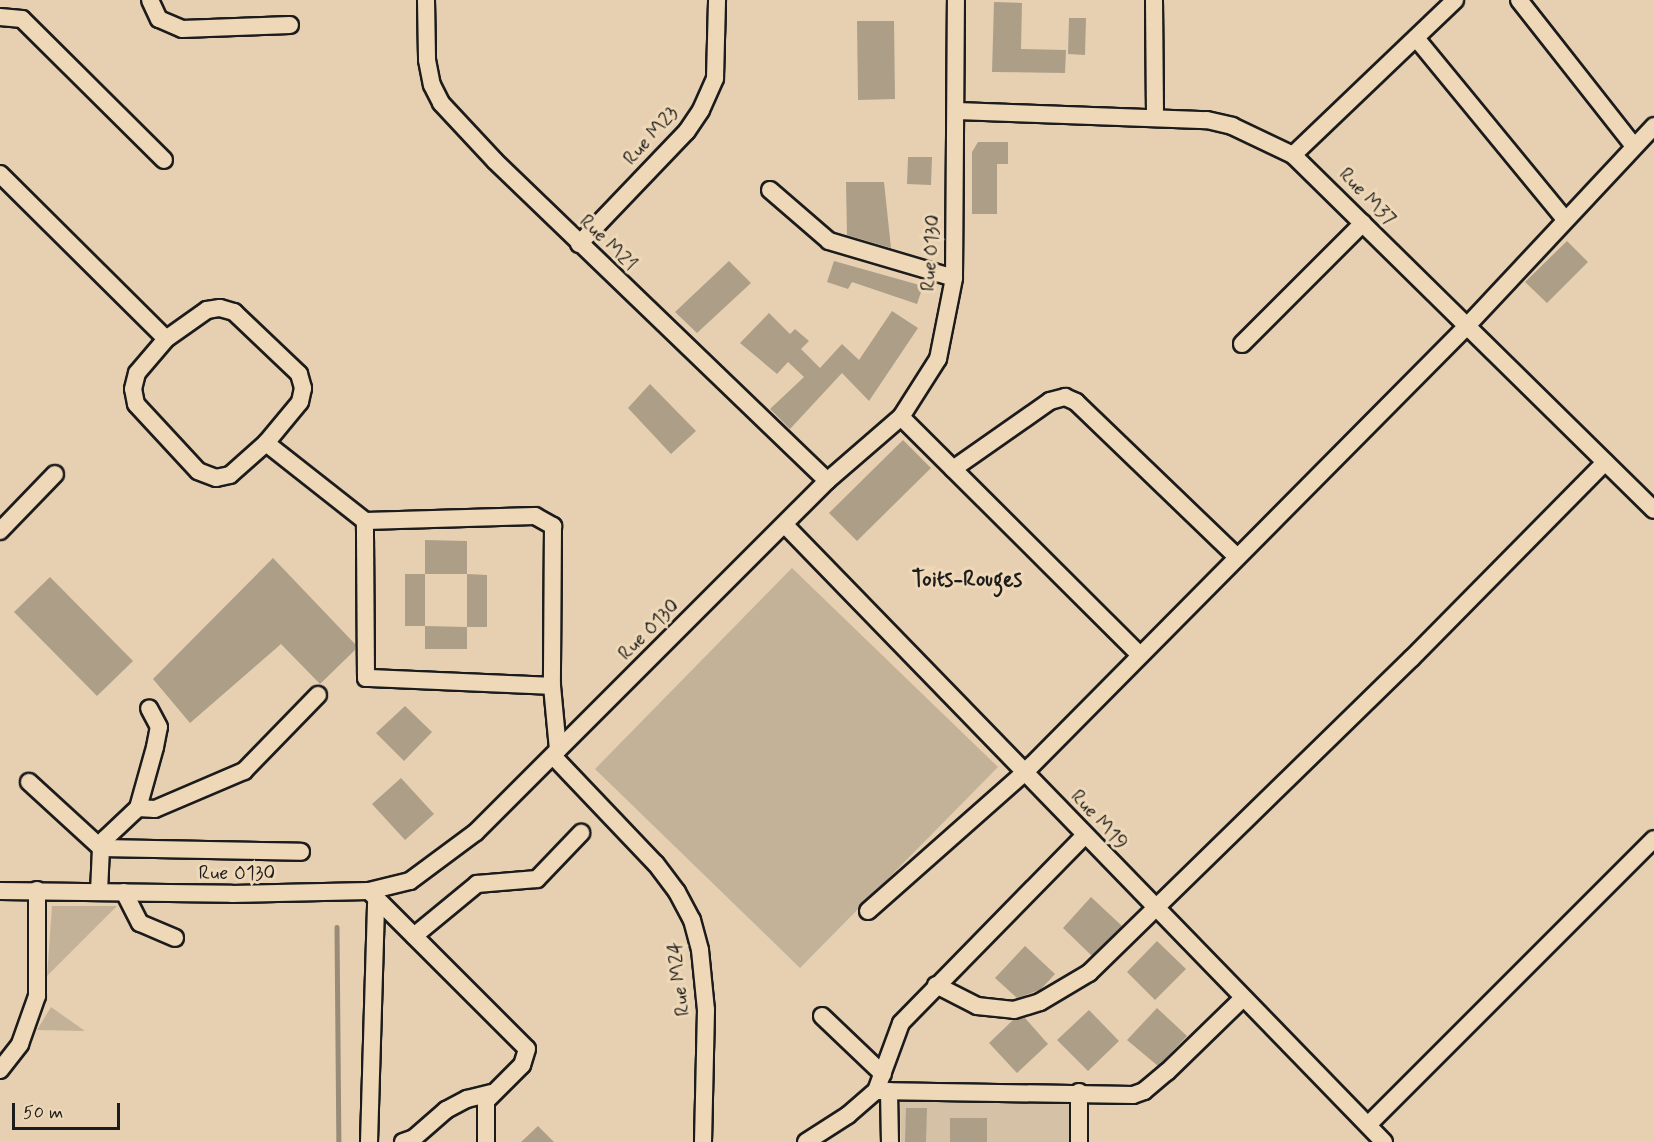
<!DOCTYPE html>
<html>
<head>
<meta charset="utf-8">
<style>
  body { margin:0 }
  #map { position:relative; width:1654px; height:1142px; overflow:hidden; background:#e6d0b1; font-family:Mynerve,sans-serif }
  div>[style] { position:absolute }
  .built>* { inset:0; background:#d5c1a5 }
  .green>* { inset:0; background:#c4b298 }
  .stream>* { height:4.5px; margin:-2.25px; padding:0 2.25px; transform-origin:2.25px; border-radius:2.25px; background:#988b77 }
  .building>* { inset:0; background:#ad9e88 }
  .roads { filter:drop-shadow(2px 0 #1c1c1c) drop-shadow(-2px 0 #1c1c1c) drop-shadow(0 2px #1c1c1c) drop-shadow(0 -2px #1c1c1c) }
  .minor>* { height:16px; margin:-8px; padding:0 8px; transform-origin:8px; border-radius:8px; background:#eed8b7 }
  span { translate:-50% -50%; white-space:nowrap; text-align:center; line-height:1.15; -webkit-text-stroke:6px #eed8b7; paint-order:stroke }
  .street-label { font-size:20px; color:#1c1c1c }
  .quarter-label { font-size:22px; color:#1c1c1c; font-weight:700 }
  .scale { position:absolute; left:12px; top:1103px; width:108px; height:27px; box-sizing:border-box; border:3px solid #1c1c1c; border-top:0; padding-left:8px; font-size:18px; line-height:21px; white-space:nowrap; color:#1c1c1c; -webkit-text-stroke:4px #eed8b7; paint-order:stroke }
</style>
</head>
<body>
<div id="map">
  <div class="built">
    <div style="clip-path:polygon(900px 1097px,1076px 1099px,1076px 1142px,901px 1142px)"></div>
  </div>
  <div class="green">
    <div style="clip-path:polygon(792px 568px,998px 767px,800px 968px,595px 769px)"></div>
    <div style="clip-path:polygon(52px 906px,117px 906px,47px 976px)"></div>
    <div style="clip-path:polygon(51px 1007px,85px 1031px,37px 1030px)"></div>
  </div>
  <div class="stream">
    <div style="left:337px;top:927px;width:215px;rotate:89.5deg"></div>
  </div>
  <div class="building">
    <div style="clip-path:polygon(994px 2px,1022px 3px,1021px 49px,1066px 50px,1065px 73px,992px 72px)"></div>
    <div style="clip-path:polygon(1069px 18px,1086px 18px,1085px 55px,1068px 54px)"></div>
    <div style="clip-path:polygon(857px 21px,894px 21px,895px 99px,858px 100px)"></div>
    <div style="clip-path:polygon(978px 142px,1008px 142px,1008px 164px,997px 164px,997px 214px,972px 214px,972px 152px)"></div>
    <div style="clip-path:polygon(908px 157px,932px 157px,931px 185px,907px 184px)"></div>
    <div style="clip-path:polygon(846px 182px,884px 182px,891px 248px,847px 235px)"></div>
    <div style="clip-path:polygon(1567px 241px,1588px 262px,1547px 303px,1525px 282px)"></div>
    <div style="clip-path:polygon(729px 261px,751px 283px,697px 333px,675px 312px)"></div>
    <div style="clip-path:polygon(834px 261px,923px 286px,917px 304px,852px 282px,848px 289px,827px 282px)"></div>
    <div style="clip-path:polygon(892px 311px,918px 328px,869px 401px,842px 373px,790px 429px,770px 409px,804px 377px,788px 362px,777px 374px,740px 343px,769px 313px,790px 334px,795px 329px,809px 341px,801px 349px,820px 368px,842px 344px,859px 360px)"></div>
    <div style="clip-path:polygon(650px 384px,696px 431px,671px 454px,628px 408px)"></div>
    <div style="clip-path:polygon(903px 440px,931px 468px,857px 541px,829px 513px)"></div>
    <div style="clip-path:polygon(425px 540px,467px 541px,467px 574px,425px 574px)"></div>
    <div style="clip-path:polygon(273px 558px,355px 644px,355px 650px,320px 684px,281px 644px,190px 723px,153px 679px)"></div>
    <div style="clip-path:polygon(405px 574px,425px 574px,425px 626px,405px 626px)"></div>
    <div style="clip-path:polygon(467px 574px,487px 575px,487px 627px,467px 627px)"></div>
    <div style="clip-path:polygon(50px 577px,133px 661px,97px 696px,14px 612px)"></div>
    <div style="clip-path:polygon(425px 626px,467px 627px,467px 649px,425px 649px)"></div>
    <div style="clip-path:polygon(405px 706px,432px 732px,404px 761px,376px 733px)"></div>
    <div style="clip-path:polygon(401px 778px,434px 814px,405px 840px,372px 804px)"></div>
    <div style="clip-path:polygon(1091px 897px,1122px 926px,1092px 956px,1063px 928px)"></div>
    <div style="clip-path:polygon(1157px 941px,1186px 969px,1155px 1000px,1127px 972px)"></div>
    <div style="clip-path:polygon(1025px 946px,1055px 974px,1040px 990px,1017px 998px,995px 978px)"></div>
    <div style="clip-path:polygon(1157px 1008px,1187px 1036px,1158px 1066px,1127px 1040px)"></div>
    <div style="clip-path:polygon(1089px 1010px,1119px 1041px,1088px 1071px,1057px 1040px)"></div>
    <div style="clip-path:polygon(1025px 1018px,1048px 1044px,1017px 1073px,989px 1043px,1013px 1020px)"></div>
    <div style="clip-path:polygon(906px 1108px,927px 1108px,926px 1142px,905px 1142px)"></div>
    <div style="clip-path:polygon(950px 1118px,987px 1118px,987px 1142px,950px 1142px)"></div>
    <div style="clip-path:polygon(538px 1126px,554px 1142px,521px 1142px)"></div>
  </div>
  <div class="roads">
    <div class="minor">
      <div style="left:150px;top:0;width:21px;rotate:65deg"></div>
      <div style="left:159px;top:19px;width:25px;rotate:23deg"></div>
      <div style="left:182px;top:29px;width:108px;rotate:-2.1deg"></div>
      <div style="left:426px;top:0;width:60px;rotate:89deg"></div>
      <div style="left:427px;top:60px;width:25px;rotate:79deg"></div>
      <div style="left:432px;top:85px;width:20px;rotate:63deg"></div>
      <div style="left:441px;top:103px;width:79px;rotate:47deg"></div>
      <div style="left:495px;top:161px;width:461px;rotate:43.9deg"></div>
      <div style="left:1154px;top:0;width:118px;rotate:89.5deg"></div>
      <div style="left:1519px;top:0;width:184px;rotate:51.8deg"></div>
      <div style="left:0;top:17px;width:22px;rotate:5deg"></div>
      <div style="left:22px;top:19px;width:200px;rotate:44.8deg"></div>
      <div style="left:1416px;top:38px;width:233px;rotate:50.6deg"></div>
      <div style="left:957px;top:111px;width:250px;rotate:2.1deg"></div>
      <div style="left:1207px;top:120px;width:26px;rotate:13deg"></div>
      <div style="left:1232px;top:126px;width:68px;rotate:25.4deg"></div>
      <div style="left:1293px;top:155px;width:506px;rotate:44.52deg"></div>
      <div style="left:1293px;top:155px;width:224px;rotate:-43.7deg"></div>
      <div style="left:0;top:174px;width:234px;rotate:44.8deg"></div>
      <div style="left:770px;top:190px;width:78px;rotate:40.8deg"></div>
      <div style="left:829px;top:241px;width:130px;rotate:16.5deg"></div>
      <div style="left:579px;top:244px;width:156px;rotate:-46.3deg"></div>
      <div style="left:687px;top:131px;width:25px;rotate:-56deg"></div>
      <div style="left:701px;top:110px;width:35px;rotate:-66deg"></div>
      <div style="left:715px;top:78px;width:78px;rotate:-88.5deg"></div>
      <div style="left:220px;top:308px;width:15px;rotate:16deg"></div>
      <div style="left:234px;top:312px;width:90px;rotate:43.6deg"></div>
      <div style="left:299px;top:374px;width:15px;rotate:74deg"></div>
      <div style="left:303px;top:388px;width:14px;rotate:102deg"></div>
      <div style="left:300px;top:402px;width:53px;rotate:129.7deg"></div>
      <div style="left:266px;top:443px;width:48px;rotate:138.4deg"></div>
      <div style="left:230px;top:475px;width:14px;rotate:168deg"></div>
      <div style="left:216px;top:478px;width:19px;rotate:-159deg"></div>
      <div style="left:198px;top:471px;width:91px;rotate:-132.8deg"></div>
      <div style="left:136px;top:404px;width:15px;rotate:-101deg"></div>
      <div style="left:133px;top:389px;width:16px;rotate:-76deg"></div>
      <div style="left:137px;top:373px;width:45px;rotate:-49.5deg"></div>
      <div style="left:166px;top:339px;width:50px;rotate:-35.3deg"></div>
      <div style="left:207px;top:310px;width:13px;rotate:-9deg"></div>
      <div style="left:1242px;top:344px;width:171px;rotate:-45deg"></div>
      <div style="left:901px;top:417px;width:337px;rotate:44.9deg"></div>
      <div style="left:266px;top:443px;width:126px;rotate:38.2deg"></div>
      <div style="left:953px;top:469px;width:118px;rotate:-35deg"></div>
      <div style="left:1050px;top:401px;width:16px;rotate:-15deg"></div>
      <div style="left:1065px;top:397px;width:12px;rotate:24deg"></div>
      <div style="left:1076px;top:402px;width:223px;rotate:43.9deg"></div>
      <div style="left:535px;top:516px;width:21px;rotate:29deg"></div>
      <div style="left:553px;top:526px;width:160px;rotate:90.4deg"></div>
      <div style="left:552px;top:686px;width:186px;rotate:-177.5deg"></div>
      <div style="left:366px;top:678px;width:157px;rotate:-90.4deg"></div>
      <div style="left:365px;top:521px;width:170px;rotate:-1.7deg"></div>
      <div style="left:785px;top:525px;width:860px;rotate:45.85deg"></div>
      <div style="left:0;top:531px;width:79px;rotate:-46deg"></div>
      <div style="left:552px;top:686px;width:64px;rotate:84.6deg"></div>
      <div style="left:553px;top:756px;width:149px;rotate:46.4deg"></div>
      <div style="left:656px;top:864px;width:35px;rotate:53deg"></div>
      <div style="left:677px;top:892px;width:32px;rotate:62deg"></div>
      <div style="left:692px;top:920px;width:31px;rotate:75deg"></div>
      <div style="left:700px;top:950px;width:60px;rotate:84.3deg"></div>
      <div style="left:706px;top:1010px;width:132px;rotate:91.3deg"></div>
      <div style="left:29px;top:782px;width:98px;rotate:42.5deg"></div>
      <div style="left:101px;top:848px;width:200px;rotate:1.1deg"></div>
      <div style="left:138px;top:808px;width:17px;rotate:3deg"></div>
      <div style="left:155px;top:809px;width:97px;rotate:-23.1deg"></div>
      <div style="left:244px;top:771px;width:106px;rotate:-45.8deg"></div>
      <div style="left:0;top:891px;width:232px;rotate:0.7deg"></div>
      <div style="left:232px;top:894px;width:137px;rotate:-1.3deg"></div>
      <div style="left:369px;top:891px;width:42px;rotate:-13.7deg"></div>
      <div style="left:410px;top:881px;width:82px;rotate:-36.6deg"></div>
      <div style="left:476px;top:832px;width:496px;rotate:-45deg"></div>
      <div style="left:827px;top:481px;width:98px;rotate:-40.9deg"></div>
      <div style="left:901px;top:417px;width:69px;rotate:-57.5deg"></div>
      <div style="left:938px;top:359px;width:83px;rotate:-78.8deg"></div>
      <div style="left:954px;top:278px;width:278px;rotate:-89.6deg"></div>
      <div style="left:369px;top:891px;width:223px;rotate:45deg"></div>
      <div style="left:527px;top:1049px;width:17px;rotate:107deg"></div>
      <div style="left:522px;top:1065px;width:51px;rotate:135deg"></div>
      <div style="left:486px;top:1101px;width:41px;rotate:90deg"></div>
      <div style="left:99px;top:892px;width:44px;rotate:-87.4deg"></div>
      <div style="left:101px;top:848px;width:10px;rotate:-66deg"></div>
      <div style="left:105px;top:839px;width:45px;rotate:-43.2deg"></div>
      <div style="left:138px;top:808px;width:63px;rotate:-74.4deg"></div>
      <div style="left:155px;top:747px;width:20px;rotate:-79deg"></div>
      <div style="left:159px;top:727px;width:21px;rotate:-118deg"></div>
      <div style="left:124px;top:892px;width:35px;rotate:63deg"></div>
      <div style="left:140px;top:923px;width:38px;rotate:23deg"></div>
      <div style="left:868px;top:911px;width:211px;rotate:-41.5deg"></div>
      <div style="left:1026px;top:771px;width:625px;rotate:-45.26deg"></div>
      <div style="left:1466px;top:327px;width:275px;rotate:-46.9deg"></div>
      <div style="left:414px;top:936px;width:82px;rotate:-39.5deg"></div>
      <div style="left:477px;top:884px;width:60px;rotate:-4.8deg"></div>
      <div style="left:537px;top:879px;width:64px;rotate:-46.3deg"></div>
      <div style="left:936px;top:985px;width:46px;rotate:27.1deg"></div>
      <div style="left:977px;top:1006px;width:37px;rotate:6deg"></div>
      <div style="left:1014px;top:1010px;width:27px;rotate:-17deg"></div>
      <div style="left:1040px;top:1002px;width:57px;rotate:-30.6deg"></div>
      <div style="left:1089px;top:973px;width:451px;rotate:-44.3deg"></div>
      <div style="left:1412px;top:658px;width:275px;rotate:-45.4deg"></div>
      <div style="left:822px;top:1016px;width:84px;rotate:43.6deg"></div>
      <div style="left:0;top:1070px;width:33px;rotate:-52deg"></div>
      <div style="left:20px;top:1044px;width:51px;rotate:-70.5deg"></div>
      <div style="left:37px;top:996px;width:106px;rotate:-90deg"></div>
      <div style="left:876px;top:1091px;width:257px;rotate:0.9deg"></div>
      <div style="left:1133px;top:1095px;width:12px;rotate:-20deg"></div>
      <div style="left:1144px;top:1091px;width:30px;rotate:-40deg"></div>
      <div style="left:1167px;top:1072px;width:105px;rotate:-44.2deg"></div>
      <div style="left:889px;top:1091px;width:51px;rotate:88.9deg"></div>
      <div style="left:1079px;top:1092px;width:50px;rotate:90deg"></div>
      <div style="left:1368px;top:1125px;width:404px;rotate:-45deg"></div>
      <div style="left:369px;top:1142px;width:240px;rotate:-88.3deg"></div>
      <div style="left:403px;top:1142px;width:12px;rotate:-20deg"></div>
      <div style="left:414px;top:1138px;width:43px;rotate:-41.2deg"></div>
      <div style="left:446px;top:1110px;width:24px;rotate:-28deg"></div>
      <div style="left:467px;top:1099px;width:25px;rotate:-14deg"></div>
      <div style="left:806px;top:1142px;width:50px;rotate:-32.7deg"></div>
      <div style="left:848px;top:1115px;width:37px;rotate:-41deg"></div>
      <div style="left:876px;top:1091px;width:72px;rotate:-69.8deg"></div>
      <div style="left:901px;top:1023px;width:263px;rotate:-45.6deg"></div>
    </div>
  </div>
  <div class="street-label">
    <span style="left:651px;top:136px;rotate:-48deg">Rue M23</span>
    <span style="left:1367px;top:197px;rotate:46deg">Rue M37</span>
    <span style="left:608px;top:243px;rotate:44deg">Rue M21</span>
    <span style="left:931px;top:253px;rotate:-86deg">Rue O130</span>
    <span style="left:649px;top:630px;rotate:-45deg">Rue O130</span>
    <span style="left:1099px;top:820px;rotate:47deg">Rue M19</span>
    <span style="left:237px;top:873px">Rue O130</span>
    <span style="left:679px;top:979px;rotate:-97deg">Rue M24</span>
  </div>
  <div class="quarter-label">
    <span style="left:967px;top:581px">Toits-Rouges</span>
  </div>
  <div class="scale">50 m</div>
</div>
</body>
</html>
